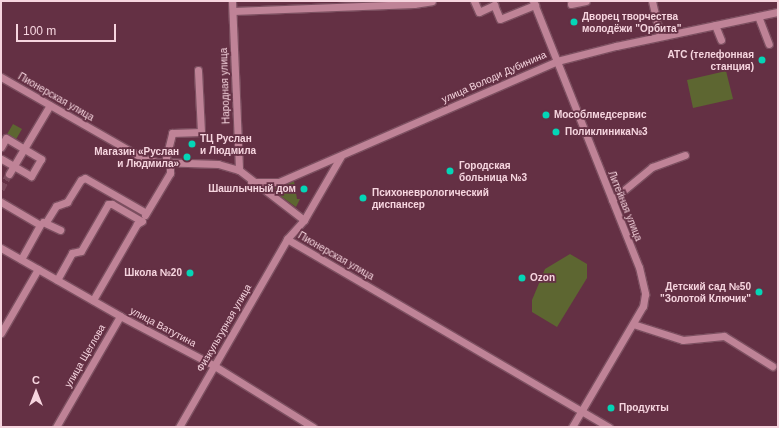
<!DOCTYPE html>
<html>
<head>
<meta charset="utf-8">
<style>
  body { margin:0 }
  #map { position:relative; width:779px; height:428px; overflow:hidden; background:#643044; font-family:Arial,sans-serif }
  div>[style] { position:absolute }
  .green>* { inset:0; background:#5d6631 }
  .minor-tunnel>* { height:7px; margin-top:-3.5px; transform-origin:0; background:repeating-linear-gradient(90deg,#7a495b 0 7px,transparent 0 10.5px) }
  .roads { filter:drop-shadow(1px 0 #7c4f60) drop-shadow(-1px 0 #7c4f60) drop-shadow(0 1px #7c4f60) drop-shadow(0 -1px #7c4f60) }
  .minor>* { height:7px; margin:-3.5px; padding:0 3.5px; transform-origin:3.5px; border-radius:3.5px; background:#bf8397 }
  .dots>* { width:11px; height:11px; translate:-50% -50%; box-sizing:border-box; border:2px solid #643044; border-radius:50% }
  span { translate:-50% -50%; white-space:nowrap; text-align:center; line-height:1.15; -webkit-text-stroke:3.5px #643044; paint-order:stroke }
  .poi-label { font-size:10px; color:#f6d5df; font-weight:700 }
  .left { translate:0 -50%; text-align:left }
  .right { translate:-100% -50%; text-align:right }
  .street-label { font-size:10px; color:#f6d5df }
  .frame { position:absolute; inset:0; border:2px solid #f6d5df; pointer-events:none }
  .north { position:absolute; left:16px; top:372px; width:40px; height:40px; -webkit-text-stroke:3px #643044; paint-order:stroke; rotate:0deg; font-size:11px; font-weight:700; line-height:16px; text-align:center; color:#f6d5df }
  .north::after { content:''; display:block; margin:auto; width:14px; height:18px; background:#f6d5df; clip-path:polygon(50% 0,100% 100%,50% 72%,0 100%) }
  .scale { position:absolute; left:16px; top:24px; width:100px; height:18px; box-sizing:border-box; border:2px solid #f6d5df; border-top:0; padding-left:5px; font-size:12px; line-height:14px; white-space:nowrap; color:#f6d5df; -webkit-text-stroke:3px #643044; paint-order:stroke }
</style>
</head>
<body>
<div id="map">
  <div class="green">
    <div style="clip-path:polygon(726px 71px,733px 99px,693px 108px,687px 80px)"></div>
    <div style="clip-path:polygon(13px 124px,22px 129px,15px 141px,6px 136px)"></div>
    <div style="clip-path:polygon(294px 181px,297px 199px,300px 199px,296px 207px,275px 192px,275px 188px)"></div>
    <div style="clip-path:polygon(570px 254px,587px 264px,587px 278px,557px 327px,532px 312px,532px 300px,545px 269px)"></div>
  </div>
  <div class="minor-tunnel">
    <div style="left:1px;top:189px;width:17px;rotate:-62deg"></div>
  </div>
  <div class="roads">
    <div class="minor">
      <div style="left:232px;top:1px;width:169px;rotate:87.6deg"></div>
      <div style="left:474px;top:1px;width:12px;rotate:66deg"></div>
      <div style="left:479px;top:12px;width:17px;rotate:-25deg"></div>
      <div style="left:494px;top:5px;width:15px;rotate:67deg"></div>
      <div style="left:500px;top:19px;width:38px;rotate:-22deg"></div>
      <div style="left:533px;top:1px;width:286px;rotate:68.3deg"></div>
      <div style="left:639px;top:267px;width:28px;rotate:77deg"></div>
      <div style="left:645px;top:294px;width:12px;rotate:99deg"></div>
      <div style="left:643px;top:306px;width:140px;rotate:120.4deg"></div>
      <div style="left:652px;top:1px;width:36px;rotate:77deg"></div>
      <div style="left:571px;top:4px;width:15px;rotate:-11deg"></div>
      <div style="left:233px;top:11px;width:181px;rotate:-2.2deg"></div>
      <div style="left:414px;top:4px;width:18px;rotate:-9deg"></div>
      <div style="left:758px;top:16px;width:30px;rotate:69deg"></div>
      <div style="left:715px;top:25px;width:16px;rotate:68deg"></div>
      <div style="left:1px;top:77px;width:165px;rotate:29.8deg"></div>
      <div style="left:144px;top:159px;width:13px;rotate:13deg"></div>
      <div style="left:157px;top:162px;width:61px;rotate:1.9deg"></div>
      <div style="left:218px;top:164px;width:22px;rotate:16deg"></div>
      <div style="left:239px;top:170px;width:82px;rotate:37.6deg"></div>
      <div style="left:1px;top:147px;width:10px;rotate:-61deg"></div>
      <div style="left:6px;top:138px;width:41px;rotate:31deg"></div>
      <div style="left:41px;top:159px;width:20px;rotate:120deg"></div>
      <div style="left:31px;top:176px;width:34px;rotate:-150deg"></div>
      <div style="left:341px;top:156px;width:74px;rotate:120deg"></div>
      <div style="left:304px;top:220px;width:25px;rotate:132deg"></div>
      <div style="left:287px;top:239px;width:373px;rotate:30.3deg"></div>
      <div style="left:165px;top:162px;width:30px;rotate:-76deg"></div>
      <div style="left:172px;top:133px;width:29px;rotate:-2deg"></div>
      <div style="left:201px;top:132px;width:62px;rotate:-92.8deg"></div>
      <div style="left:9px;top:174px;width:80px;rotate:-59.3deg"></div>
      <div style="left:251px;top:182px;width:28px"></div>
      <div style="left:279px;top:182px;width:303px;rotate:-23.5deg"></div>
      <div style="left:557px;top:61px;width:61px;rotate:-14.3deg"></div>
      <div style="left:616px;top:46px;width:166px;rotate:-11.9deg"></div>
      <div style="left:612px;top:200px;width:52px;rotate:-39.5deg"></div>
      <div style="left:652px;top:167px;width:35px;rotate:-20deg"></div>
      <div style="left:1px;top:202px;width:45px;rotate:30.5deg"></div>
      <div style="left:40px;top:225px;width:39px;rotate:119deg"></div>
      <div style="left:145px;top:215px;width:49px;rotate:-59.2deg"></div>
      <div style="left:170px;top:173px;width:10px;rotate:-90deg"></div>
      <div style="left:43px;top:222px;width:19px;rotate:25deg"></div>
      <div style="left:46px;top:222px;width:19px;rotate:-58deg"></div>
      <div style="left:56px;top:206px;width:12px;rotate:-20deg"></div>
      <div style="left:67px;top:202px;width:26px;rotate:-58deg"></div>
      <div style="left:81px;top:180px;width:4px;rotate:-27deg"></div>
      <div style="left:85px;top:178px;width:70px;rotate:29.8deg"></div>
      <div style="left:1px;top:248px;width:137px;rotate:29.7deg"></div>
      <div style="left:120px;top:316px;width:105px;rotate:27.8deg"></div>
      <div style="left:213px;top:365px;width:118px;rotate:31.8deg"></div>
      <div style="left:57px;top:280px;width:31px;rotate:-61deg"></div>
      <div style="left:72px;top:253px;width:9px;rotate:-13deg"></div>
      <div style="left:81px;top:251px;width:54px;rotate:-60.1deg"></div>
      <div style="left:108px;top:204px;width:4px"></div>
      <div style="left:112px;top:204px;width:34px;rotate:30deg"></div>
      <div style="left:142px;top:221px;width:6px;rotate:149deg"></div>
      <div style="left:137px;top:224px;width:88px;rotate:120.1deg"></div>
      <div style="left:633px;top:324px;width:52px;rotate:17.7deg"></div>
      <div style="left:683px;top:340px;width:41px;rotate:-5.6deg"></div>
      <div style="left:724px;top:336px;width:57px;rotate:32deg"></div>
      <div style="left:1px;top:333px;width:74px;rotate:-60deg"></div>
      <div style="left:56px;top:427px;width:128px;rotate:-60deg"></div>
      <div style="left:179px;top:427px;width:217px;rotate:-60.1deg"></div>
    </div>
  </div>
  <div class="dots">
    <div style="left:574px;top:22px;background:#04d5b6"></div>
    <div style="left:762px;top:60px;background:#04d5b6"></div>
    <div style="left:546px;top:115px;background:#04d5b6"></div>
    <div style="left:556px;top:132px;background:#04d5b6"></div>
    <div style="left:192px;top:144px;background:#04d5b6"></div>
    <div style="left:187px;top:157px;background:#04d5b6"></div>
    <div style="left:450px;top:171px;background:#04d5b6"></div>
    <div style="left:304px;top:189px;background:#04d5b6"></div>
    <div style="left:363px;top:198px;background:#04d5b6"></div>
    <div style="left:190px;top:273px;background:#04d5b6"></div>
    <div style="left:522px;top:278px;background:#04d5b6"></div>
    <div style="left:759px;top:292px;background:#04d5b6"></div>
    <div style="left:611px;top:408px;background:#04d5b6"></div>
  </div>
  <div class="poi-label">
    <span class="left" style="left:582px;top:22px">Дворец творчества<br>молодёжи "Орбита"</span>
    <span class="right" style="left:754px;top:60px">АТС (телефонная<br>станция)</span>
    <span class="left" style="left:554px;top:115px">Мособлмедсервис</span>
    <span class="left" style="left:565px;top:132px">Поликлиника№3</span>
    <span class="left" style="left:200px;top:144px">ТЦ Руслан<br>и Людмила</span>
    <span class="right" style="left:179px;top:157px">Магазин «Руслан<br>и Людмила»</span>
    <span class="left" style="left:459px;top:171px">Городская<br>больница №3</span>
    <span class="right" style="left:296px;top:189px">Шашлычный дом</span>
    <span class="left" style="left:372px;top:198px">Психоневрологический<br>диспансер</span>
    <span class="right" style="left:182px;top:273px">Школа №20</span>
    <span class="left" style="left:530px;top:278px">Ozon</span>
    <span class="right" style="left:751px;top:292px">Детский сад №50<br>"Золотой Ключик"</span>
    <span class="left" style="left:619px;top:408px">Продукты</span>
  </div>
  <div class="street-label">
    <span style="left:494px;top:77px;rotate:-24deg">улица Володи Дубинина</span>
    <span style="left:225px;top:86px;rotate:-92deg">Народная улица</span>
    <span style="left:56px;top:97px;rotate:30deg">Пионерская улица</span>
    <span style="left:625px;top:206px;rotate:68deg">Литейная улица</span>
    <span style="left:336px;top:256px;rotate:30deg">Пионерская улица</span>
    <span style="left:163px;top:327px;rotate:28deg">улица Ватутина</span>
    <span style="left:224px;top:328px;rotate:-60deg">Физкультурная улица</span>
    <span style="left:85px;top:356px;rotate:-60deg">улица Щеглова</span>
  </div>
  <div class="frame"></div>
  <div class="north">С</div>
  <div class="scale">100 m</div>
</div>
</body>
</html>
